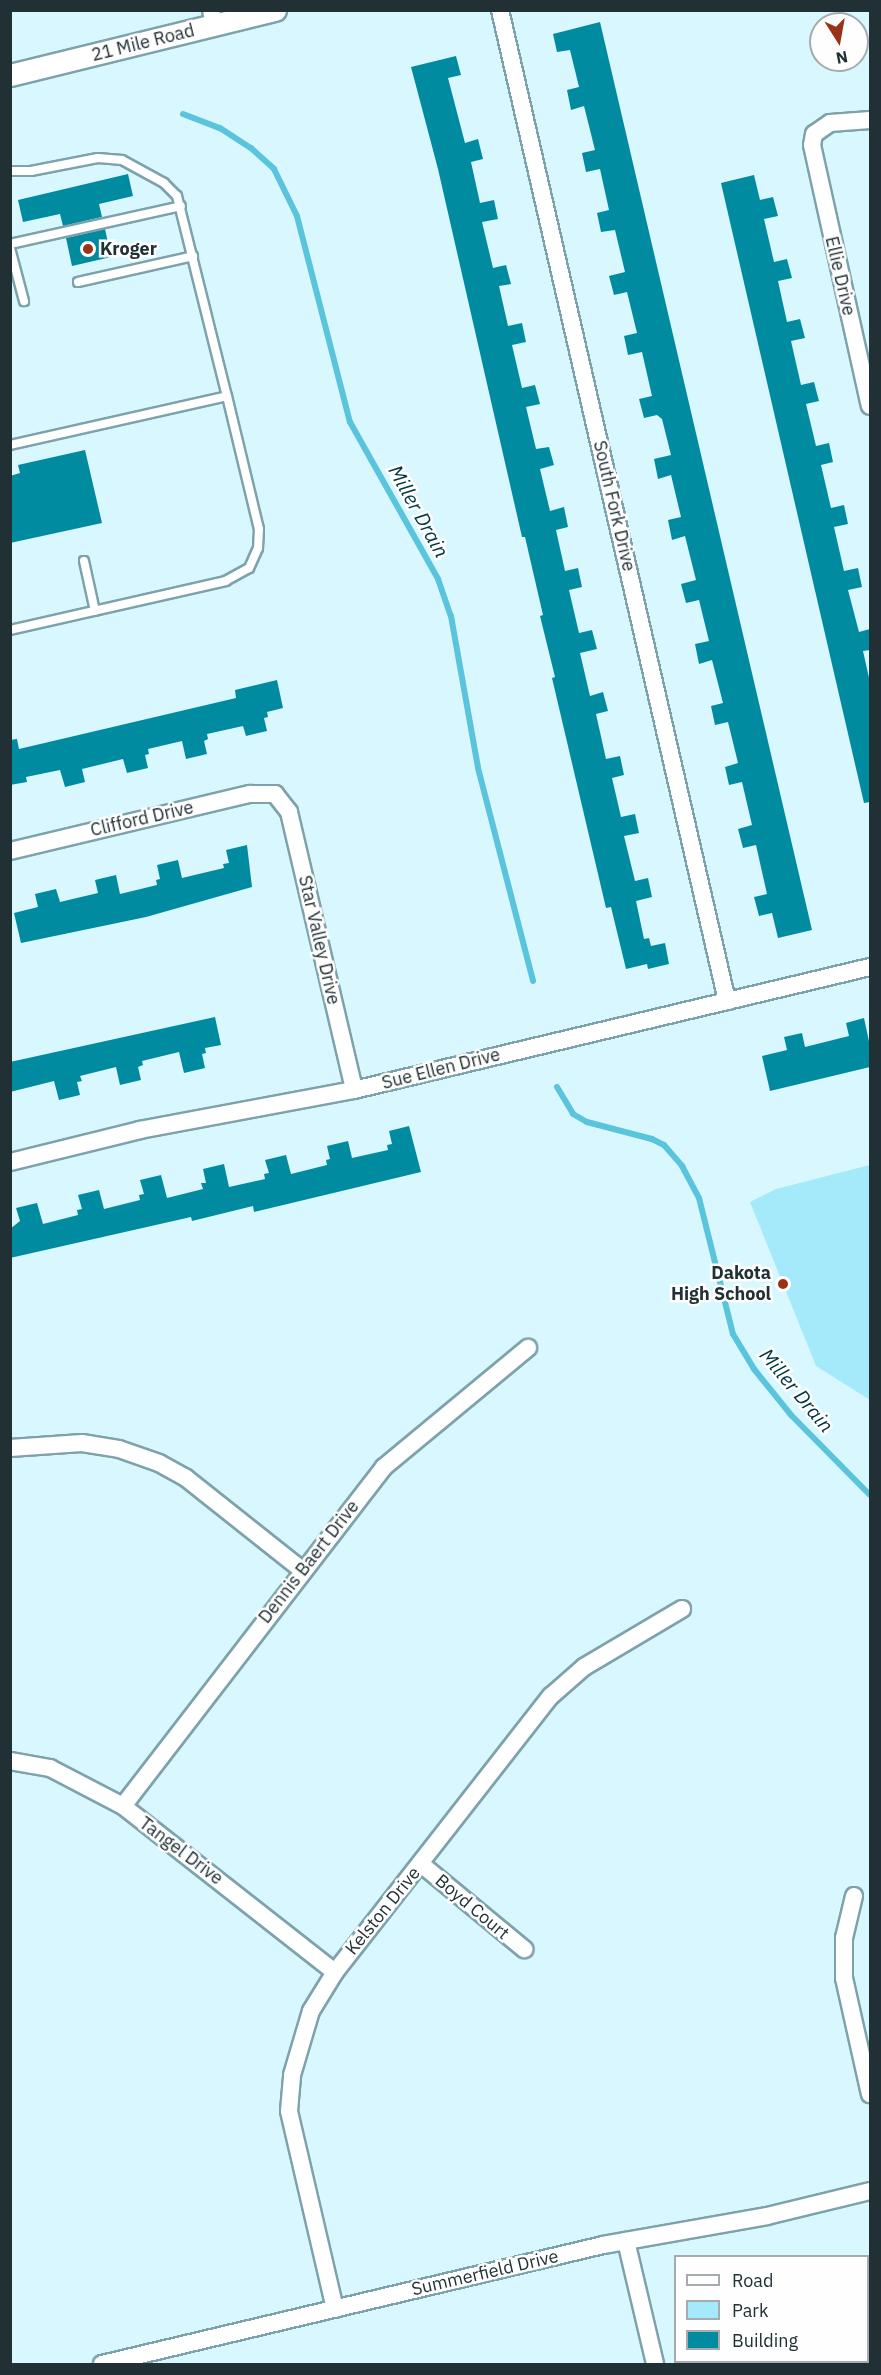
<!DOCTYPE html>
<html>
<head>
<meta charset="utf-8">
<style>
  body { margin:0 }
  #map { position:relative; width:881px; height:2375px; overflow:hidden; background:#d9f7ff; font-family:"IBM Plex Sans",sans-serif }
  div>[style] { position:absolute }
  .green>* { inset:0; background:#a4eafb }
  .stream>* { height:6px; margin:-3px; padding:0 3px; transform-origin:3px; border-radius:3px; background:#5ac4dc }
  .building>* { inset:0; background:#008ba1 }
  .roads { filter:drop-shadow(2px 0 #7ea2ab) drop-shadow(-2px 0 #7ea2ab) drop-shadow(0 2px #7ea2ab) drop-shadow(0 -2px #7ea2ab) }
  .service>* { height:8px; margin:-4px; padding:0 4px; transform-origin:4px; border-radius:4px; background:#fff }
  .minor>* { height:16px; margin:-8px; padding:0 8px; transform-origin:8px; border-radius:8px; background:#fff }
  .tertiary>* { height:21px; margin:-10.5px; padding:0 10.5px; transform-origin:10.5px; border-radius:10.5px; background:#fff }
  .dots>* { width:16px; height:16px; translate:-50% -50%; box-sizing:border-box; border:3px solid #fefefe; border-radius:50% }
  span { translate:-50% -50%; white-space:nowrap; text-align:center; line-height:1.15; -webkit-text-stroke:5px #fefefe; paint-order:stroke }
  .street-label { font-size:18px; color:#213034 }
  .poi-label { font-size:18px; color:#213034; font-weight:700 }
  .left { translate:0 -50%; text-align:left }
  .right { translate:-100% -50%; text-align:right }
  .water-label { font-size:20px; color:#013640; font-style:italic }
  .frame { position:absolute; inset:0; border:12px solid #213034; pointer-events:none }
  .legend { position:absolute; left:674px; top:2255px; width:195px; height:108px; box-sizing:border-box; background:#fefefe; border:2px solid #a6acad; margin:0; padding:8px 10px; list-style:none; font-size:18px; color:#213034 }
  .legend li { display:flex; align-items:center; gap:12px; height:30px }
  .legend b { width:30px; border:2px solid #a6acad }
  .north { position:absolute; left:809px; top:12px; width:60px; height:60px; box-sizing:border-box; background:#fefefe; border:2px solid #a6acad; border-radius:50%; rotate:169deg; font-size:16px; font-weight:700; line-height:24px; text-align:center; color:#213034 }
  .north::after { content:''; display:block; margin:auto; width:21px; height:27px; background:#9a3218; clip-path:polygon(50% 0,100% 100%,50% 72%,0 100%) }
</style>
</head>
<body>
<div id="map">
  <div class="green">
    <div style="clip-path:polygon(870px 1165px,870px 1400px,816px 1366px,750px 1202px,776px 1189px)"></div>
  </div>
  <div class="stream">
    <div style="left:183px;top:114px;width:40px;rotate:21deg"></div>
    <div style="left:220px;top:128px;width:37px;rotate:33deg"></div>
    <div style="left:251px;top:148px;width:31px;rotate:42deg"></div>
    <div style="left:274px;top:169px;width:52px;rotate:63.9deg"></div>
    <div style="left:297px;top:216px;width:213px;rotate:75.6deg"></div>
    <div style="left:350px;top:422px;width:180px;rotate:60.7deg"></div>
    <div style="left:438px;top:579px;width:39px;rotate:71deg"></div>
    <div style="left:451px;top:616px;width:154px;rotate:79.9deg"></div>
    <div style="left:478px;top:768px;width:220px;rotate:75.5deg"></div>
    <div style="left:557px;top:1087px;width:31px;rotate:59deg"></div>
    <div style="left:573px;top:1114px;width:16px;rotate:30deg"></div>
    <div style="left:587px;top:1122px;width:67px;rotate:14.7deg"></div>
    <div style="left:652px;top:1139px;width:13px;rotate:27deg"></div>
    <div style="left:664px;top:1145px;width:28px;rotate:49deg"></div>
    <div style="left:682px;top:1166px;width:36px;rotate:62deg"></div>
    <div style="left:699px;top:1198px;width:140px;rotate:76deg"></div>
    <div style="left:733px;top:1334px;width:41px;rotate:59deg"></div>
    <div style="left:754px;top:1369px;width:59px;rotate:51.2deg"></div>
    <div style="left:791px;top:1415px;width:112px;rotate:45.4deg"></div>
  </div>
  <div class="building">
    <div style="clip-path:polygon(600px 22px,812px 930px,778px 938px,772px 913px,759px 916px,754px 897px,767px 894px,756px 845px,743px 848px,738px 829px,752px 825px,742px 782px,729px 785px,725px 767px,738px 763px,728px 722px,715px 725px,711px 706px,723px 703px,712px 660px,699px 664px,695px 644px,709px 641px,699px 600px,686px 603px,681px 584px,696px 580px,685px 536px,672px 540px,668px 520px,681px 517px,671px 475px,658px 479px,654px 459px,671px 455px,662px 419px,657px 415px,644px 418px,639px 399px,652px 396px,642px 352px,628px 355px,624px 336px,637px 333px,627px 292px,614px 295px,609px 276px,625px 272px,615px 230px,601px 232px,597px 213px,609px 210px,600px 169px,586px 172px,582px 153px,595px 150px,584px 106px,571px 110px,567px 90px,579px 87px,570px 50px,557px 52px,553px 34px)"></div>
    <div style="clip-path:polygon(456px 56px,461px 75px,448px 78px,465px 143px,478px 139px,483px 159px,471px 162px,480px 203px,494px 200px,498px 219px,482px 222px,493px 268px,506px 265px,511px 284px,499px 286px,508px 326px,522px 323px,526px 342px,512px 345px,522px 388px,535px 385px,540px 404px,526px 407px,536px 449px,549px 447px,554px 465px,540px 469px,550px 511px,564px 507px,568px 527px,556px 530px,565px 571px,578px 568px,582px 587px,569px 590px,579px 633px,592px 630px,597px 649px,580px 653px,590px 696px,603px 692px,608px 711px,596px 714px,606px 759px,620px 756px,624px 775px,612px 778px,621px 817px,635px 814px,639px 833px,624px 836px,635px 881px,648px 878px,652px 897px,636px 901px,644px 939px,649px 938px,651px 946px,665px 943px,669px 964px,648px 969px,647px 964px,626px 969px,611px 907px,606px 908px,552px 678px,555px 677px,540px 616px,543px 615px,525px 537px,522px 537px,438px 169px,411px 67px)"></div>
    <div style="clip-path:polygon(128px 174px,133px 196px,99px 204px,102px 217px,63px 226px,60px 214px,23px 222px,18px 200px)"></div>
    <div style="clip-path:polygon(754px 175px,760px 200px,773px 197px,778px 216px,764px 219px,774px 262px,787px 259px,792px 278px,778px 281px,787px 322px,800px 319px,805px 338px,791px 341px,801px 385px,814px 382px,819px 401px,806px 404px,816px 446px,829px 443px,833px 462px,821px 465px,831px 508px,844px 505px,848px 524px,834px 527px,844px 571px,858px 568px,862px 587px,848px 590px,859px 632px,870px 629px,870px 650px,863px 651px,870px 682px,870px 802px,864px 803px,721px 183px)"></div>
    <div style="clip-path:polygon(105px 229px,111px 257px,72px 266px,66px 238px)"></div>
    <div style="clip-path:polygon(85px 450px,102px 523px,10px 543px,10px 476px,20px 473px,18px 465px)"></div>
    <div style="clip-path:polygon(277px 680px,283px 708px,267px 712px,268px 717px,264px 718px,267px 731px,246px 736px,243px 726px,207px 734px,208px 739px,204px 741px,207px 754px,186px 759px,182px 741px,148px 749px,149px 754px,145px 755px,148px 768px,127px 773px,123px 759px,82px 769px,85px 782px,65px 787px,60px 770px,26px 777px,27px 782px,10px 785px,10px 740px,17px 739px,19px 749px,236px 698px,235px 690px)"></div>
    <div style="clip-path:polygon(247px 845px,252px 887px,146px 917px,21px 943px,14px 913px,38px 907px,35px 894px,56px 889px,60px 902px,98px 893px,95px 880px,116px 875px,120px 894px,157px 885px,156px 880px,160px 879px,157px 865px,178px 860px,182px 878px,224px 868px,223px 864px,229px 863px,226px 850px)"></div>
    <div style="clip-path:polygon(215px 1017px,221px 1045px,205px 1048px,206px 1053px,202px 1054px,205px 1068px,184px 1073px,179px 1052px,142px 1061px,143px 1065px,138px 1067px,141px 1080px,120px 1085px,116px 1067px,80px 1076px,82px 1081px,77px 1082px,80px 1095px,59px 1100px,54px 1081px,10px 1092px,10px 1062px)"></div>
    <div style="clip-path:polygon(864px 1018px,870px 1046px,870px 1067px,770px 1091px,762px 1056px,787px 1050px,784px 1037px,802px 1033px,805px 1047px,849px 1036px,846px 1023px)"></div>
    <div style="clip-path:polygon(409px 1126px,421px 1172px,254px 1212px,253px 1206px,192px 1221px,191px 1217px,10px 1258px,10px 1229px,20px 1221px,16px 1208px,37px 1203px,43px 1224px,78px 1215px,77px 1210px,82px 1209px,78px 1195px,99px 1190px,104px 1209px,140px 1200px,139px 1195px,144px 1194px,140px 1180px,161px 1175px,167px 1198px,203px 1189px,201px 1183px,206px 1183px,203px 1169px,224px 1164px,229px 1187px,265px 1179px,264px 1174px,269px 1173px,265px 1160px,286px 1155px,291px 1174px,327px 1165px,326px 1160px,330px 1159px,327px 1146px,348px 1141px,352px 1158px,388px 1150px,387px 1145px,392px 1144px,389px 1131px)"></div>
  </div>
  <div class="roads">
    <div class="service">
      <div style="left:10px;top:171px;width:21px"></div>
      <div style="left:31px;top:171px;width:68px;rotate:-11deg"></div>
      <div style="left:98px;top:158px;width:24px;rotate:5deg"></div>
      <div style="left:122px;top:160px;width:48px;rotate:28.7deg"></div>
      <div style="left:164px;top:183px;width:18px;rotate:45deg"></div>
      <div style="left:177px;top:196px;width:206px;rotate:76deg"></div>
      <div style="left:10px;top:244px;width:175px;rotate:-12.5deg"></div>
      <div style="left:10px;top:248px;width:55px;rotate:75.2deg"></div>
      <div style="left:78px;top:282px;width:118px;rotate:-12.7deg"></div>
      <div style="left:10px;top:445px;width:222px;rotate:-12.7deg"></div>
      <div style="left:227px;top:396px;width:137px;rotate:76.5deg"></div>
      <div style="left:259px;top:529px;width:19px;rotate:93deg"></div>
      <div style="left:258px;top:548px;width:22px;rotate:114deg"></div>
      <div style="left:249px;top:568px;width:26px;rotate:151deg"></div>
      <div style="left:226px;top:581px;width:221px;rotate:167.2deg"></div>
      <div style="left:84px;top:561px;width:51px;rotate:77.6deg"></div>
    </div>
    <div class="minor">
      <div style="left:211px;top:10px;width:15px;rotate:79deg"></div>
      <div style="left:500px;top:10px;width:1017px;rotate:77.1deg"></div>
      <div style="left:870px;top:120px;width:40px;rotate:175.7deg"></div>
      <div style="left:830px;top:123px;width:19px;rotate:145deg"></div>
      <div style="left:814px;top:134px;width:11px;rotate:100deg"></div>
      <div style="left:812px;top:145px;width:267px;rotate:77.5deg"></div>
      <div style="left:10px;top:851px;width:247px;rotate:-13.4deg"></div>
      <div style="left:250px;top:794px;width:25px"></div>
      <div style="left:275px;top:794px;width:23px;rotate:52deg"></div>
      <div style="left:289px;top:812px;width:285px;rotate:76.8deg"></div>
      <div style="left:10px;top:1162px;width:134px;rotate:-13.8deg"></div>
      <div style="left:140px;top:1130px;width:218px;rotate:-10.6deg"></div>
      <div style="left:354px;top:1090px;width:530px;rotate:-13.41deg"></div>
      <div style="left:10px;top:1448px;width:72px;rotate:-4deg"></div>
      <div style="left:82px;top:1443px;width:37px;rotate:9deg"></div>
      <div style="left:119px;top:1449px;width:42px;rotate:19.3deg"></div>
      <div style="left:159px;top:1463px;width:31px;rotate:29deg"></div>
      <div style="left:186px;top:1478px;width:148px;rotate:38.4deg"></div>
      <div style="left:10px;top:1761px;width:41px;rotate:9.9deg"></div>
      <div style="left:50px;top:1768px;width:82px;rotate:27.5deg"></div>
      <div style="left:123px;top:1806px;width:269px;rotate:38.1deg"></div>
      <div style="left:123px;top:1806px;width:428px;rotate:-52.4deg"></div>
      <div style="left:384px;top:1467px;width:187px;rotate:-39.6deg"></div>
      <div style="left:421px;top:1864px;width:134px;rotate:39.5deg"></div>
      <div style="left:854px;top:1896px;width:43px;rotate:103.4deg"></div>
      <div style="left:844px;top:1938px;width:40px;rotate:90deg"></div>
      <div style="left:844px;top:1978px;width:119px;rotate:77.4deg"></div>
      <div style="left:626px;top:2241px;width:126px;rotate:76.7deg"></div>
      <div style="left:335px;top:2309px;width:203px;rotate:-103.1deg"></div>
      <div style="left:289px;top:2111px;width:36px;rotate:-85deg"></div>
      <div style="left:292px;top:2075px;width:67px;rotate:-73.5deg"></div>
      <div style="left:311px;top:2011px;width:46px;rotate:-58.4deg"></div>
      <div style="left:335px;top:1972px;width:350px;rotate:-52deg"></div>
      <div style="left:551px;top:1696px;width:44px;rotate:-41.3deg"></div>
      <div style="left:584px;top:1667px;width:114px;rotate:-30.6deg"></div>
      <div style="left:102px;top:2364px;width:515px;rotate:-13.36deg"></div>
      <div style="left:603px;top:2245px;width:167px;rotate:-10deg"></div>
      <div style="left:767px;top:2216px;width:106px;rotate:-13.6deg"></div>
    </div>
    <div class="tertiary">
      <div style="left:10px;top:75px;width:273px;rotate:-13.8deg"></div>
    </div>
  </div>
  <div class="dots">
    <div style="left:88px;top:249px;background:#9a3218"></div>
    <div style="left:783px;top:1284px;background:#9a3218"></div>
  </div>
  <div class="street-label">
    <span style="left:143px;top:43px;rotate:-14deg">21 Mile Road</span>
    <span style="left:840px;top:276px;rotate:77deg">Ellie Drive</span>
    <span style="left:614px;top:506px;rotate:77deg">South Fork Drive</span>
    <span style="left:142px;top:819px;rotate:-13deg">Clifford Drive</span>
    <span style="left:319px;top:940px;rotate:77deg">Star Valley Drive</span>
    <span style="left:441px;top:1069px;rotate:-14deg">Sue Ellen Drive</span>
    <span style="left:309px;top:1562px;rotate:-52deg">Dennis Baert Drive</span>
    <span style="left:181px;top:1851px;rotate:37deg">Tangel Drive</span>
    <span style="left:472px;top:1907px;rotate:40deg">Boyd Court</span>
    <span style="left:383px;top:1911px;rotate:-51deg">Kelston Drive</span>
    <span style="left:485px;top:2273px;rotate:-13deg">Summerfield Drive</span>
  </div>
  <div class="poi-label">
    <span class="left" style="left:100px;top:249px">Kroger</span>
    <span class="right" style="left:771px;top:1284px">Dakota<br>High School</span>
  </div>
  <div class="water-label">
    <span style="left:419px;top:511px;rotate:61deg">Miller Drain</span>
    <span style="left:797px;top:1390px;rotate:50deg">Miller Drain</span>
  </div>
  <div class="frame"></div>
  <ul class="legend">
  <li><b style="height:8px;background:#fff"></b>Road</li>
  <li><b style="height:16px;background:#a4eafb"></b>Park</li>
  <li><b style="height:16px;background:#008ba1"></b>Building</li>
  </ul>
  <div class="north">N</div>
</div>
</body>
</html>
